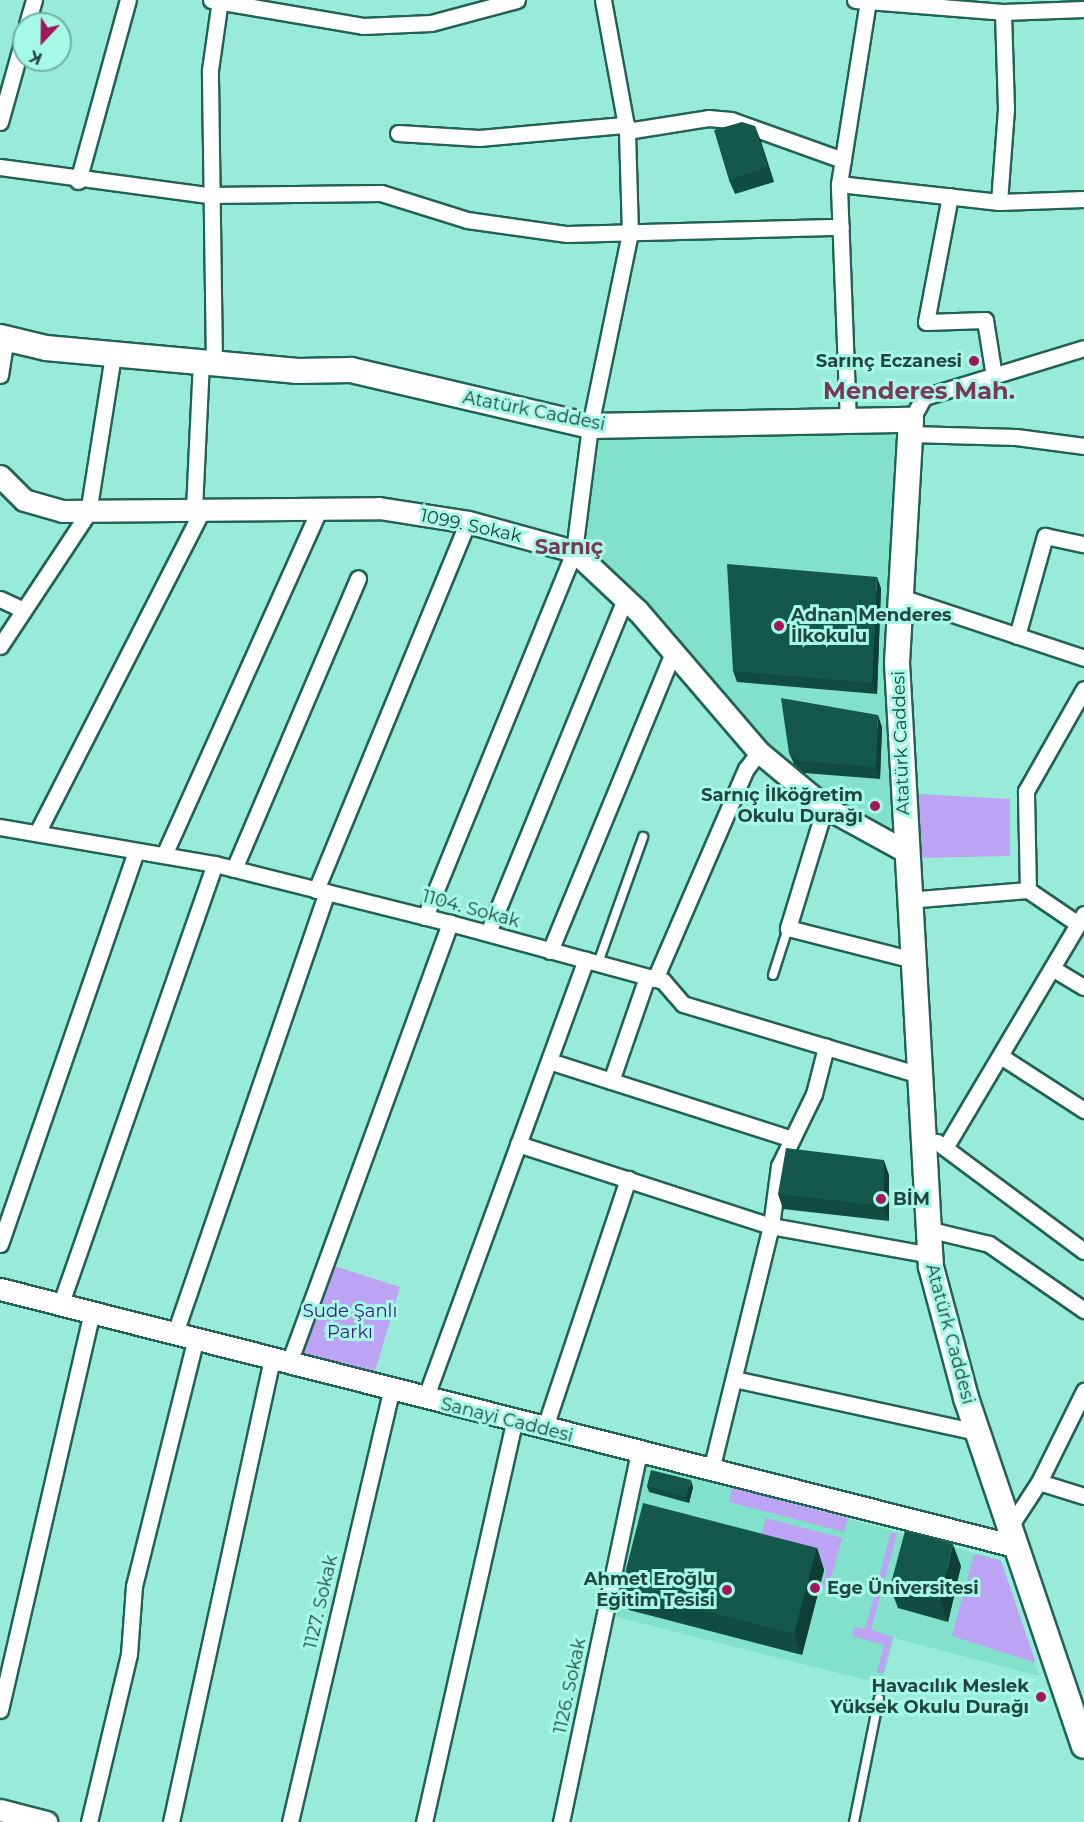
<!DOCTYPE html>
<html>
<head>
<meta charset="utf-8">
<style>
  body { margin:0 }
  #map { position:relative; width:1084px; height:1822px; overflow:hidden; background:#98ebd8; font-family:Montserrat,sans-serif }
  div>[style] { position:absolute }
  .built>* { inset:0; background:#82e1cb }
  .green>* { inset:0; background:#bca3f4 }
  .roads { filter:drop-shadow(2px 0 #216255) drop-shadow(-2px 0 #216255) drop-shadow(0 2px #216255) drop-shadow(0 -2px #216255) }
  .lane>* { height:8px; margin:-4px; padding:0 4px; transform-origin:4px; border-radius:4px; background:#fff }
  .street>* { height:15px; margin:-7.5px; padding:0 7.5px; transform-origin:7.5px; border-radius:7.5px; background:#fff }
  .secondary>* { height:21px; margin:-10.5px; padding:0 10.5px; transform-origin:10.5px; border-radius:10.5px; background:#fff }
  .primary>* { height:24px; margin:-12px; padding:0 12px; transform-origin:12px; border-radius:12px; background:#fff }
  .wall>* { inset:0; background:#114c40 }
  .shaded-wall>* { inset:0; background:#0e3e34 }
  .building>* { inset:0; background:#14584b }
  .dots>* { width:16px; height:16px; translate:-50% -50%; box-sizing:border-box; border:3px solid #a5f9e5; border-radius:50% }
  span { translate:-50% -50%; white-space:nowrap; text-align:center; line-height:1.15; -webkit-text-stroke:6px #a5f9e5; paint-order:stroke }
  .poi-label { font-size:18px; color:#22453d; font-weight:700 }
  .right { translate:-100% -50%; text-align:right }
  .left { translate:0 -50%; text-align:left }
  .street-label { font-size:18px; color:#22453d }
  .park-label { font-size:18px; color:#43177a }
  .quarter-label { font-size:21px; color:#7d3953; font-weight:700 }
  .district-label { font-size:24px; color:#7d3953; font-weight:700 }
  .north { position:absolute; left:12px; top:12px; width:60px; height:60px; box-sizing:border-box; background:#a5f9e5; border:2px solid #71b1a2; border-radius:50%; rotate:202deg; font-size:16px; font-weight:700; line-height:24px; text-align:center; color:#22453d }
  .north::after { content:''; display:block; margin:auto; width:21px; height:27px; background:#a3155c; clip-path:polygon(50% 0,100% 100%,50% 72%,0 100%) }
</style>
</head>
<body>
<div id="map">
  <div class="built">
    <div style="clip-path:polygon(911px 420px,905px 851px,825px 807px,574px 551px,590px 426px)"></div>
    <div style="clip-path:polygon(647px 1465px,1001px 1560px,1039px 1676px,894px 1638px,882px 1684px,613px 1616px)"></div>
  </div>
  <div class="green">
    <div style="clip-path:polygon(916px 794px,1010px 799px,1010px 856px,917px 858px)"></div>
    <div style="clip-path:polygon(331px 1265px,400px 1287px,375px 1371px,298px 1354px)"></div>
    <div style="clip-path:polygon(732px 1488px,848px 1518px,844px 1532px,729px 1502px)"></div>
    <div style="clip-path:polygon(766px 1518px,842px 1538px,828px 1590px,822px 1588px,826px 1569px,756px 1551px)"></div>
    <div style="clip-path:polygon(891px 1532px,897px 1534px,871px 1630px,893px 1637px,883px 1674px,877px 1672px,884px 1645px,852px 1636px,854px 1627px,865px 1629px)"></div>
    <div style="clip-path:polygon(974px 1554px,1001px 1561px,1036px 1663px,952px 1636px)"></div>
  </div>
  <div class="roads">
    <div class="lane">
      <div style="left:598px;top:963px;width:134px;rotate:-70.3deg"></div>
      <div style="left:773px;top:975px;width:49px;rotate:-72.3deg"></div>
      <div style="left:854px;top:1822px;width:126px;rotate:-78.6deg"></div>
    </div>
    <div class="street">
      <div style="left:211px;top:0;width:154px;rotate:9.7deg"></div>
      <div style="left:363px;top:26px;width:68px;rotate:-2.5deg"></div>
      <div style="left:431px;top:23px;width:89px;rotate:-15deg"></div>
      <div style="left:855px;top:0;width:148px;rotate:4.6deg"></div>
      <div style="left:1003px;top:12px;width:81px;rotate:-2.1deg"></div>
      <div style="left:27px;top:24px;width:25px;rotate:-74deg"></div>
      <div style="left:0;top:122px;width:89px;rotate:-74.4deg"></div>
      <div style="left:627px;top:131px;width:82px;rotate:-9.1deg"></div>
      <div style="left:708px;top:118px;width:23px;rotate:5deg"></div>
      <div style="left:731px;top:120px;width:119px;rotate:19.7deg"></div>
      <div style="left:398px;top:133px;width:81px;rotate:3.5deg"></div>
      <div style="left:479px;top:138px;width:148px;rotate:-5.1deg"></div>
      <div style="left:0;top:167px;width:210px;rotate:7.7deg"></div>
      <div style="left:208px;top:195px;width:173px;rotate:-0.7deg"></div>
      <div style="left:381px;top:193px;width:90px;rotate:17.4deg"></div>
      <div style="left:467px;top:220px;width:101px;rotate:8deg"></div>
      <div style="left:567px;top:234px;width:274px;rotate:-1.5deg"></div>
      <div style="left:78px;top:181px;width:188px;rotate:-74.6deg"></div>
      <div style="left:839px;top:184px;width:161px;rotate:6.4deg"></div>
      <div style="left:999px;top:202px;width:85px;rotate:-2deg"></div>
      <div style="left:950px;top:196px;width:128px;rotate:100.8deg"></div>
      <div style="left:926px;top:322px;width:59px;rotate:-1.9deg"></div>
      <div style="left:985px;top:320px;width:57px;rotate:80.9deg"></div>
      <div style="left:999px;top:202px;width:93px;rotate:-85.7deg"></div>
      <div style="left:1006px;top:109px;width:97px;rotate:-91.8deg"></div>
      <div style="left:214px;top:364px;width:294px;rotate:-90.8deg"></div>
      <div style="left:210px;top:70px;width:71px;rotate:-81.9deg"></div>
      <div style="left:0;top:375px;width:37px;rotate:-81deg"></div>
      <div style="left:911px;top:420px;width:26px;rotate:-61deg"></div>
      <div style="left:924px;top:397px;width:167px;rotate:-17deg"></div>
      <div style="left:848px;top:422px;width:238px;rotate:-92.2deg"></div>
      <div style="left:839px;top:184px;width:186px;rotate:-81deg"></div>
      <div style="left:910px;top:434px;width:106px;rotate:1.6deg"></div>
      <div style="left:1016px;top:437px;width:69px;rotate:7.5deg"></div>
      <div style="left:194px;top:509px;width:146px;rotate:-87.3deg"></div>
      <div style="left:901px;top:597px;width:193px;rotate:18.4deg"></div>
      <div style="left:0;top:599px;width:26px;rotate:25deg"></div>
      <div style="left:1017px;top:636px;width:104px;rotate:-74.4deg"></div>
      <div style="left:1045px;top:536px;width:40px;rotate:12deg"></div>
      <div style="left:0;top:646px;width:159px;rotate:-56.5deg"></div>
      <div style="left:88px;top:513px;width:160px;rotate:-81deg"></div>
      <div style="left:825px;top:807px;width:127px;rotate:107deg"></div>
      <div style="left:788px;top:928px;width:126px;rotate:14.3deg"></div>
      <div style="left:0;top:827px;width:218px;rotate:9.8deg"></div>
      <div style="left:215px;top:864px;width:242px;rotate:14.1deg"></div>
      <div style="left:450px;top:923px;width:221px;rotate:15.2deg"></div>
      <div style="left:663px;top:981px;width:30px;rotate:49deg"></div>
      <div style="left:683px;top:1004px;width:243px;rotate:16.7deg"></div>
      <div style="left:37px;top:833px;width:364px;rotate:-62.9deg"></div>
      <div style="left:164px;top:855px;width:380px;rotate:-65.8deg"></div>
      <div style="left:234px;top:869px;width:316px;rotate:-66.9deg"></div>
      <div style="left:316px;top:890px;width:398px;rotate:-67.6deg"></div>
      <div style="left:1028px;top:890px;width:99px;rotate:-91.2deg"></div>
      <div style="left:1026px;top:791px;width:117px;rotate:-60.4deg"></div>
      <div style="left:907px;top:900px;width:121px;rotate:-4.7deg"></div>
      <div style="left:1028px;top:890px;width:60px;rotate:34.2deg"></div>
      <div style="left:425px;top:917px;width:395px;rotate:-67.8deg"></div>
      <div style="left:574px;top:551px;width:126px;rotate:-82.7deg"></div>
      <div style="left:590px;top:426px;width:197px;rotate:-78.3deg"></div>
      <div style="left:630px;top:233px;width:102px;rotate:-91.7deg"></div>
      <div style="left:627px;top:131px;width:133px;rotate:-100.4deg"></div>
      <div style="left:488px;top:933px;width:361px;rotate:-67.7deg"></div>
      <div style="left:550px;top:951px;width:323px;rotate:-67.6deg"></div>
      <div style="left:1052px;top:968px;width:37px;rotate:31deg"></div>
      <div style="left:655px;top:979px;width:229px;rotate:-66.6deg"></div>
      <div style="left:746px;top:769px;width:21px;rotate:-53deg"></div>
      <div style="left:1002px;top:1057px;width:98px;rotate:32.9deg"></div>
      <div style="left:549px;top:1061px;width:255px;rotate:17.8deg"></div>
      <div style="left:611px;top:1081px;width:110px;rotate:-70.9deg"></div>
      <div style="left:937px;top:1142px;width:183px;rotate:36.6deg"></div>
      <div style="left:518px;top:1144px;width:266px;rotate:18deg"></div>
      <div style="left:771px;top:1226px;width:162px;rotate:10.3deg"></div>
      <div style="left:945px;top:1148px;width:272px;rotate:-59.3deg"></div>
      <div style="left:927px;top:1229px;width:64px;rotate:13.6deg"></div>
      <div style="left:989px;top:1244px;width:116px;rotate:34.8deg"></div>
      <div style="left:0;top:1244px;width:416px;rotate:-70.9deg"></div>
      <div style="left:61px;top:1303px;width:465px;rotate:-70.7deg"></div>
      <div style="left:175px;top:1333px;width:466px;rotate:-71deg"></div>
      <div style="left:289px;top:1363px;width:469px;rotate:-69.9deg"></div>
      <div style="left:734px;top:1379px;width:250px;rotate:12.3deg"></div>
      <div style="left:425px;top:1399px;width:468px;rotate:-69.9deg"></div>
      <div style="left:544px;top:1430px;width:265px;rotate:-71.5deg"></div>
      <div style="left:711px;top:1470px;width:251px;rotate:-76.2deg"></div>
      <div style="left:771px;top:1226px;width:61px;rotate:-82.4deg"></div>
      <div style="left:779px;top:1166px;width:80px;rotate:-64.1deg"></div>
      <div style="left:814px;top:1094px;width:49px;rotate:-75.7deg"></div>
      <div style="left:1039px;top:1482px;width:47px;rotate:17.3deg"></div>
      <div style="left:1009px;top:1528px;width:55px;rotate:-56.9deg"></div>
      <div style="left:1039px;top:1482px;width:102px;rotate:-63.7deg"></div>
      <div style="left:0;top:1710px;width:410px;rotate:-77deg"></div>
      <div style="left:89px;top:1822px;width:173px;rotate:-76.6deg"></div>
      <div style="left:129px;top:1654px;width:68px;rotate:-85.8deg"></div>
      <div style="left:134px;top:1586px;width:256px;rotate:-76deg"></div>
      <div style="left:171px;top:1822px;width:475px;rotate:-77.7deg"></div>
      <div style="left:290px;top:1822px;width:443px;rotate:-76.8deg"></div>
      <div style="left:424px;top:1822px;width:410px;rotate:-77.3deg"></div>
      <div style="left:561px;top:1822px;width:378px;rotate:-78.1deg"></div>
    </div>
    <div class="secondary">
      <div style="left:0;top:476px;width:34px;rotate:45deg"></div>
      <div style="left:24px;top:500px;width:40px;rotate:16deg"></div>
      <div style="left:62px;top:511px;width:317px;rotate:-0.5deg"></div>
      <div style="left:379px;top:508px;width:90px;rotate:8.9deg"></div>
      <div style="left:468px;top:522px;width:110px;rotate:15.3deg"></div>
      <div style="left:574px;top:551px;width:88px;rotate:43.2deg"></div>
      <div style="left:638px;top:611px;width:186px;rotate:49.4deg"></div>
      <div style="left:759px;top:752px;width:86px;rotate:39.8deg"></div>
      <div style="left:825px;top:807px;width:91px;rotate:28.8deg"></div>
      <div style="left:0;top:1289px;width:1047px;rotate:14.21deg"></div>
      <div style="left:0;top:1810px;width:48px;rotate:14.6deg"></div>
    </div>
    <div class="primary">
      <div style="left:0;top:337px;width:47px;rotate:13.4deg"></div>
      <div style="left:46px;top:348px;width:253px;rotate:5.2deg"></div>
      <div style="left:298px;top:371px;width:53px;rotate:-1.1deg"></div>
      <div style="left:351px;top:370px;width:245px;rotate:13.2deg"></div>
      <div style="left:590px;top:426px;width:321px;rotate:-1.1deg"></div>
      <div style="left:911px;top:420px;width:243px;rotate:93.3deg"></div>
      <div style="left:897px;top:663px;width:605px;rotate:86.78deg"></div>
      <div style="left:931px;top:1267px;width:136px;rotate:75deg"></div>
      <div style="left:966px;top:1398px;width:367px;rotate:71.3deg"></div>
    </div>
  </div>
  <div class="wall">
    <div style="clip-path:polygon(755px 126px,774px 182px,735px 194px,729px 180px)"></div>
    <div style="clip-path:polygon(881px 588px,877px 694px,737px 682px,733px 671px)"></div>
    <div style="clip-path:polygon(882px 727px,880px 779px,804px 773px,794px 764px,789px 753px)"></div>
    <div style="clip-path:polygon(889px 1175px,889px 1221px,783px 1209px,778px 1194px)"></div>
    <div style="clip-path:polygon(647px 1486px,693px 1487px,689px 1503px,649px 1492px)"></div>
    <div style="clip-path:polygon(817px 1548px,824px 1570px,802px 1655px,629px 1610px,621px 1589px)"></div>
    <div style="clip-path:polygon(961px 1566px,948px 1622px,898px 1608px,890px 1587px)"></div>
  </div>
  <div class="shaded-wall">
    <div style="clip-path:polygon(755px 126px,761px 141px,774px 182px,768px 167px)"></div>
    <div style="clip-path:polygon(877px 577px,881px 588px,877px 694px,872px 683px)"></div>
    <div style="clip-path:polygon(878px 715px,882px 727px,880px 779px,876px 767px)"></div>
    <div style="clip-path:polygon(884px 1160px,889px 1175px,889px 1221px,884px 1206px)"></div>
    <div style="clip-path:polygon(691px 1480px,693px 1487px,689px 1503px,686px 1497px)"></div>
    <div style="clip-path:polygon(953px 1544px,961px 1566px,948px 1622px,940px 1600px)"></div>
    <div style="clip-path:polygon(817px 1548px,824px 1570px,802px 1655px,794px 1634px)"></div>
  </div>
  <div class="building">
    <div style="clip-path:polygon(742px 122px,755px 126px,768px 167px,729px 180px,714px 130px)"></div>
    <div style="clip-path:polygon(727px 564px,877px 577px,872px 683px,733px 671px)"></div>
    <div style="clip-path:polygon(781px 698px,878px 715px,876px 767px,800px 761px,789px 753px)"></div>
    <div style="clip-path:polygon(786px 1148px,884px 1160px,884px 1206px,778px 1194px)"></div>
    <div style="clip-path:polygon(651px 1470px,691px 1480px,686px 1497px,647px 1486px)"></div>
    <div style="clip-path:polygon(643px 1503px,817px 1548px,794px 1634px,621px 1589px)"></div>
    <div style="clip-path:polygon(905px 1531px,953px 1544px,940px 1600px,890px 1587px)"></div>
  </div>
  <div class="dots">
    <div style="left:974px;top:361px;background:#a3155c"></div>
    <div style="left:779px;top:626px;background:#a3155c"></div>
    <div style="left:875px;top:806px;background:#a3155c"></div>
    <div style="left:881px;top:1199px;background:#a3155c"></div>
    <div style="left:815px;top:1588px;background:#a3155c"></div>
    <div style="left:727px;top:1590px;background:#a3155c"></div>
    <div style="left:1041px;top:1697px;background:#a3155c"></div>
  </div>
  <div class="poi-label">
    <span class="right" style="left:962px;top:361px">Sarınç Eczanesi</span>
    <span class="left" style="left:791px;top:626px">Adnan Menderes<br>İlkokulu</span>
    <span class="right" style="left:863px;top:806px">Sarnıç İlköğretim<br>Okulu Durağı</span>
    <span class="left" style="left:893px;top:1199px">BİM</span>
    <span class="right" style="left:715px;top:1590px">Ahmet Eroğlu<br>Eğitim Tesisi</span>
    <span class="left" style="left:827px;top:1588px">Ege Üniversitesi</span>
    <span class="right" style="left:1029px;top:1697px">Havacılık Meslek<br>Yüksek Okulu Durağı</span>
  </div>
  <div class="street-label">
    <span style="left:534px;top:411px;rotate:11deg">Atatürk Caddesi</span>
    <span style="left:471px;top:526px;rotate:12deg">1099. Sokak</span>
    <span style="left:901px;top:743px;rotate:-92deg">Atatürk Caddesi</span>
    <span style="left:471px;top:909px;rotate:15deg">1104. Sokak</span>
    <span style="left:950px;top:1334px;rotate:75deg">Atatürk Caddesi</span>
    <span style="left:507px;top:1420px;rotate:14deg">Sanayi Caddesi</span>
    <span style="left:321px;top:1602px;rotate:-77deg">1127. Sokak</span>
    <span style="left:570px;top:1686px;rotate:-78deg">1126. Sokak</span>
  </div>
  <div class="park-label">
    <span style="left:350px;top:1322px">Sude Şanlı<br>Parkı</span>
  </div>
  <div class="quarter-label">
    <span style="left:569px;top:547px">Sarnıç</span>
  </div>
  <div class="district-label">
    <span style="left:919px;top:391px">Menderes Mah.</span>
  </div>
  <div class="north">K</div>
</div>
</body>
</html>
